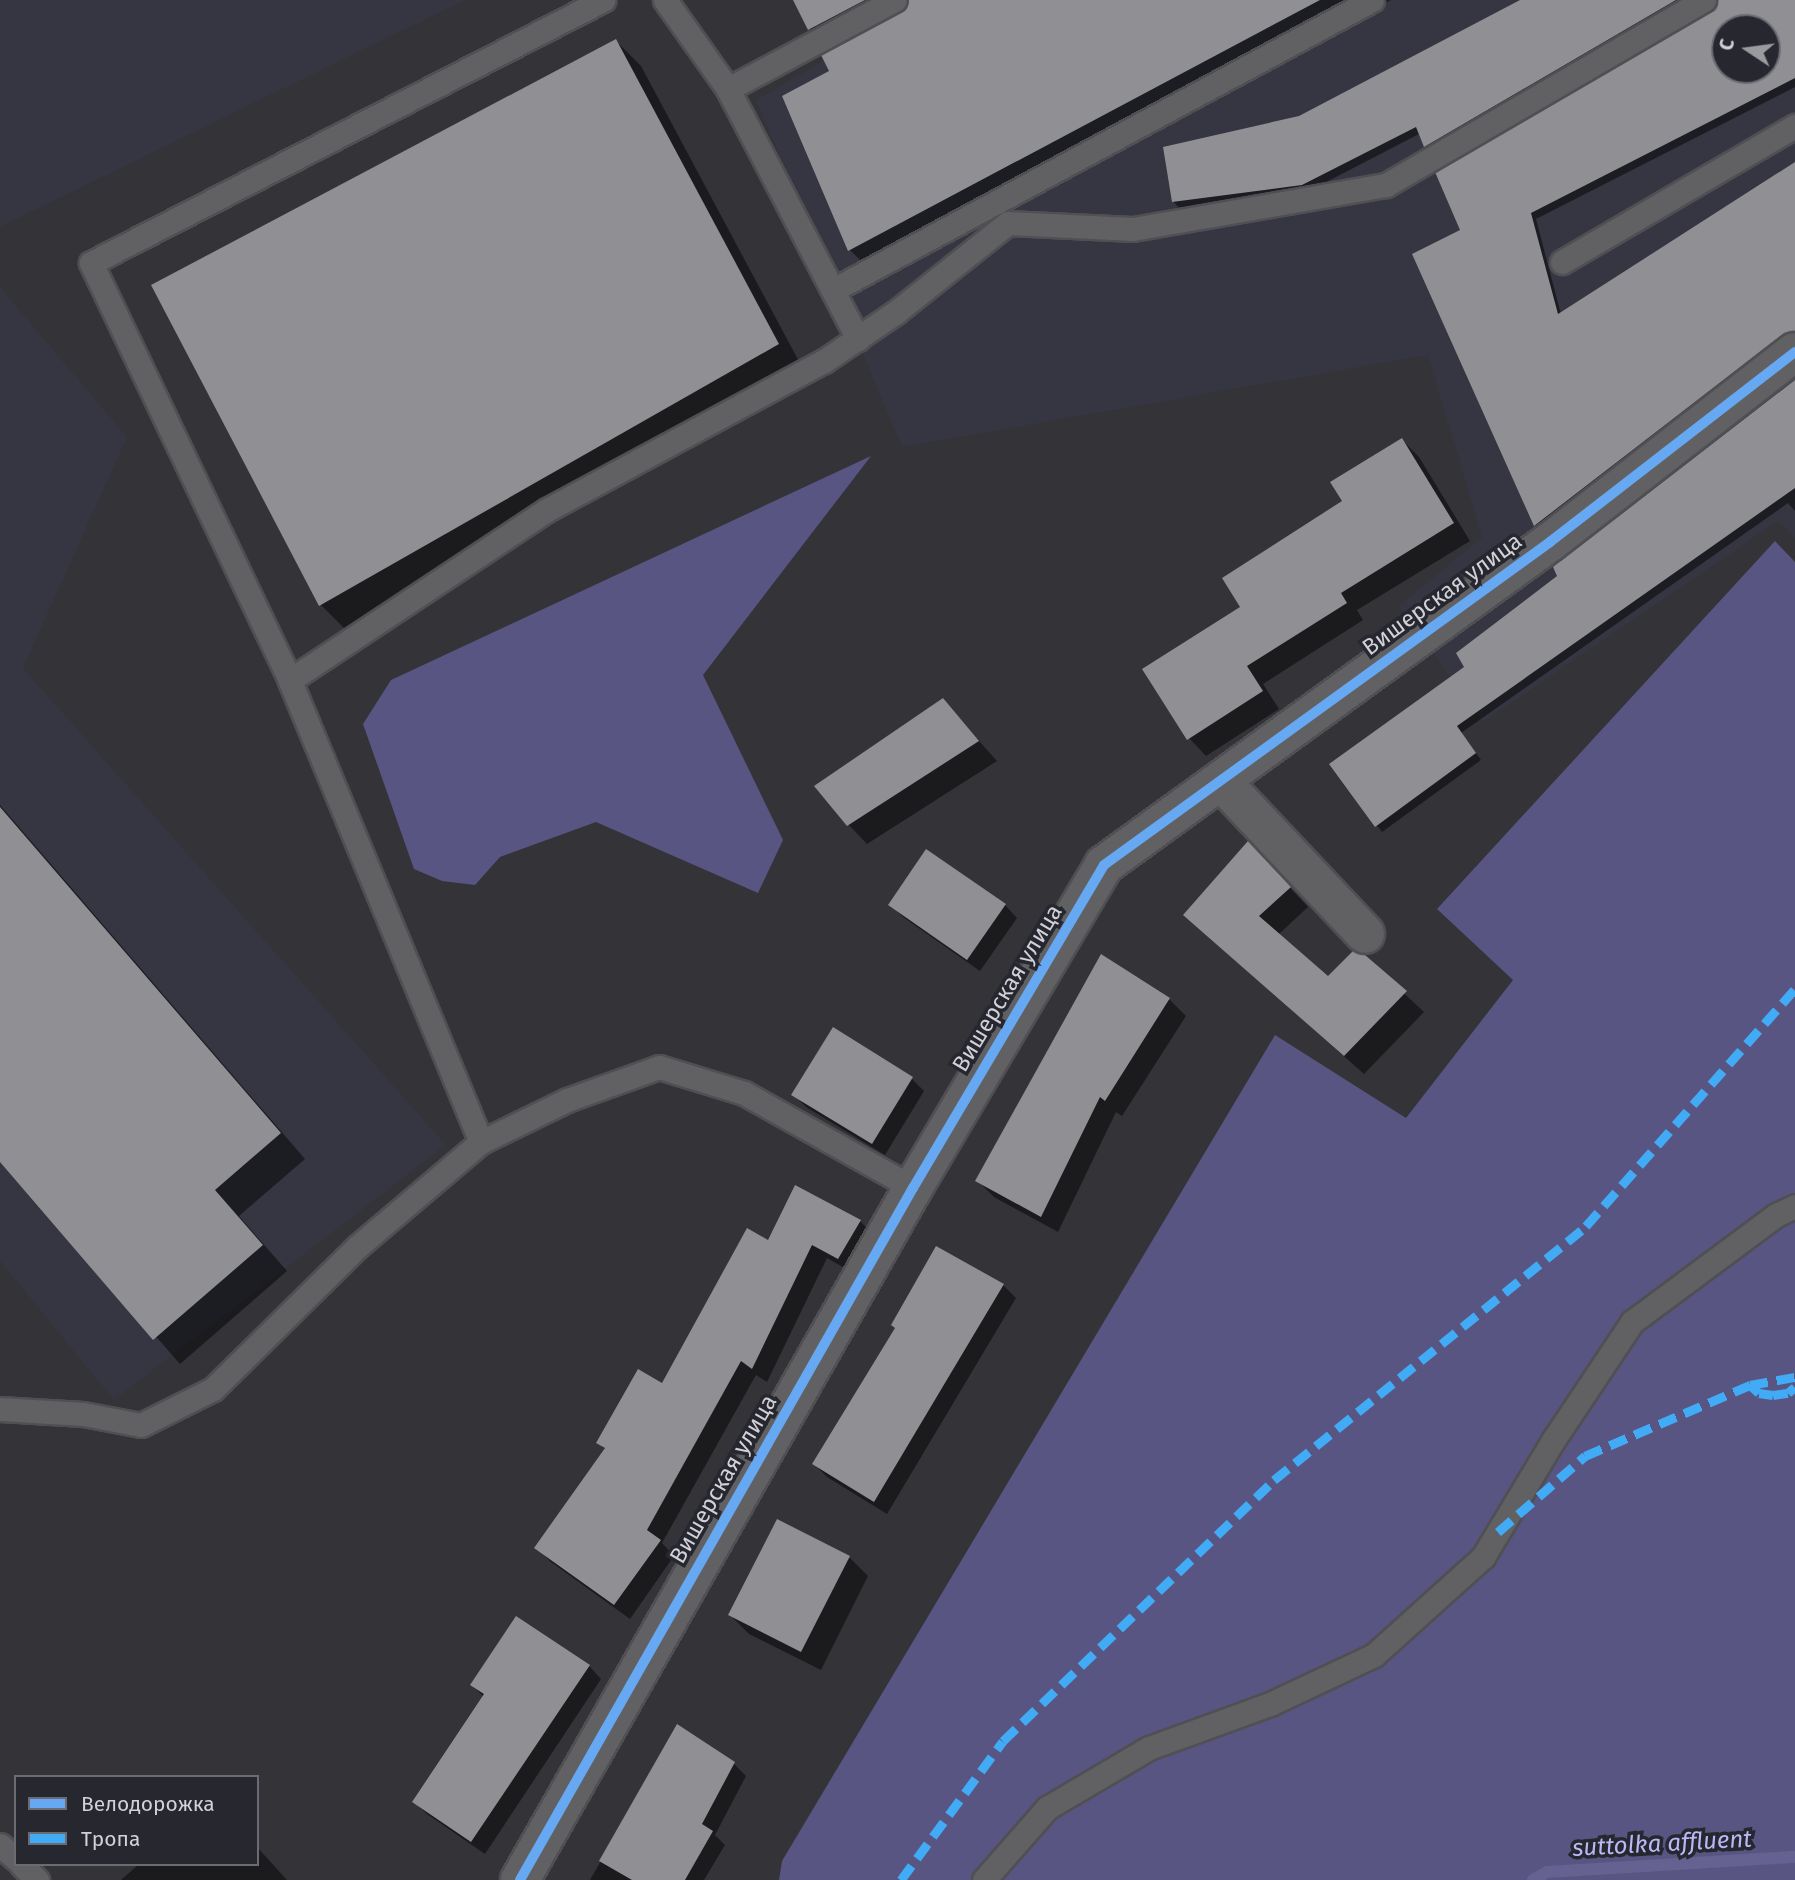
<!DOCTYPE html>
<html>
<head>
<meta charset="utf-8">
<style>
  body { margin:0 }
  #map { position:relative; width:1795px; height:1880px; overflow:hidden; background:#333338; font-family:"Fira Sans",sans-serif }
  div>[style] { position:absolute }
  .built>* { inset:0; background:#363643 }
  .forest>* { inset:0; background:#585582 }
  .shadow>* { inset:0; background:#0007 }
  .stream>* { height:12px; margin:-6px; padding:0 6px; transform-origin:6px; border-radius:6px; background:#656191 }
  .building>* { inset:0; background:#8f8f94 }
  .roads { filter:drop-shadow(2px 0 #4f4f54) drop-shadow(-2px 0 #4f4f54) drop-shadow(0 2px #4f4f54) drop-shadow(0 -2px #4f4f54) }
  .service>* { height:23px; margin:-11.5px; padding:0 11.5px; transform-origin:11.5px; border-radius:11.5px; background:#616164 }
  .minor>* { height:38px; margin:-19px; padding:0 19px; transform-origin:19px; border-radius:19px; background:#616164 }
  .quiet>* { height:9px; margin-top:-4.5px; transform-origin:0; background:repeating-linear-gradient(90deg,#42abf6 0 18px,transparent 0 27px) }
  .cycleway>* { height:10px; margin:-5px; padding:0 5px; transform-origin:5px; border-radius:5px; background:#66a8f1 }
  span { translate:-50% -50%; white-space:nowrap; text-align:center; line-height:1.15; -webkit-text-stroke:7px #272730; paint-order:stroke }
  .street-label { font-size:23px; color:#d1d1d7 }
  .water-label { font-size:24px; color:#bcb8f7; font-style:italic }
  .legend { position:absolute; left:14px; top:1775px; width:245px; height:91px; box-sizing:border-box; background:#272730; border:2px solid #6b6b73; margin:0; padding:9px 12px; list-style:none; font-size:21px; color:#d1d1d7 }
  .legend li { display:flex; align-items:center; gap:14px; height:35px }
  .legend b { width:35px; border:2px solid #6b6b73 }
  .north { position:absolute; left:1711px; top:14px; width:70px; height:70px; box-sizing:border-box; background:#272730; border:2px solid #6b6b73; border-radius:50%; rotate:283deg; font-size:19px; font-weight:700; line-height:28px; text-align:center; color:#d1d1d7 }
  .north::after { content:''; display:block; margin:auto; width:24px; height:32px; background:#9a9a9f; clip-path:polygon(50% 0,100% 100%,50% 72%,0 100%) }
</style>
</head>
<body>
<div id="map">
  <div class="built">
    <div style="clip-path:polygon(0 0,465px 0,0 227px)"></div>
    <div style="clip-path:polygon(evenodd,928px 0,1795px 0,1795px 538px,1778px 521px,1483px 722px,1399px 606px,1482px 537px,1428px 355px,902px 447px,756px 100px,928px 0,1725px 28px,1767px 28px,1767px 70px,1725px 70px,1725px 28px)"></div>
    <div style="clip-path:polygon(0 287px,127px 437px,23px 668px,446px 1145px,114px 1400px,0 1261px)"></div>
  </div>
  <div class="forest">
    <div style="clip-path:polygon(871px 456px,703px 675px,783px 840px,758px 893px,596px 822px,500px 857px,475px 885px,442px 881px,414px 869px,363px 724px,391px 680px)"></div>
    <div style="clip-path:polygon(1775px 541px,1795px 562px,1795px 1880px,779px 1880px,782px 1861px,1275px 1035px,1406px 1118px,1513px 980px,1437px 909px)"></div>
  </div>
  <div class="shadow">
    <div style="clip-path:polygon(795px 0,1391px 0,875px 275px,850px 250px,832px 51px,810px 29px)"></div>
    <div style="clip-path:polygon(1524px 0,1692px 0,1432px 152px,1419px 134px,1309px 191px,1179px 208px,1173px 201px,1299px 118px)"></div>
    <div style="clip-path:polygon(evenodd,1718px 0,1795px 0,1795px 87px,1536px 219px,1561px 314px,1795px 164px,1795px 338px,1542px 531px,1536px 525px,1415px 255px,1462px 231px,1712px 13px,1718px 0,1725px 28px,1767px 28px,1767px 70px,1725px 70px,1725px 28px)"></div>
    <div style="clip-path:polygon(616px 41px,641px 66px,803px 369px,346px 630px,321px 605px)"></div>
    <div style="clip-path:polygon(1795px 382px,1795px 511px,1788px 503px,1461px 733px,1481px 760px,1382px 832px,1332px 765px,1466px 667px,1559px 576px)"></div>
    <div style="clip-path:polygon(1402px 440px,1419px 457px,1470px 541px,1357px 610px,1363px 620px,1263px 684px,1279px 709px,1206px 756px,1189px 738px,1242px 607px)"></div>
    <div style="clip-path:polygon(942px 700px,997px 761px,867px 844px,848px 824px)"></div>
    <div style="clip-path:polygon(0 805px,305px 1159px,239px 1216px,287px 1271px,180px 1364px,0 1159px)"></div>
    <div style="clip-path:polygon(1267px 863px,1308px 907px,1278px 935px,1328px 978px,1365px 957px,1424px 1012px,1364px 1074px,1185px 915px)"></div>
    <div style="clip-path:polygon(890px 904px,1005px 905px,1017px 918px,980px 971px,903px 917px)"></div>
    <div style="clip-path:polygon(1102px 956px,1169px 999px,1186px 1016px,1122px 1116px,1116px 1112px,1058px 1232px,994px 1197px,978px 1181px)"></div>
    <div style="clip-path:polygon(911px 1078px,924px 1091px,885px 1155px,806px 1107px,793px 1094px)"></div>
    <div style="clip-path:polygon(860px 1221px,874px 1236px,853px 1273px,827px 1258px,767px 1382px,756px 1375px,662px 1543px,674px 1556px,630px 1619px,551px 1562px,537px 1548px,606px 1450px,598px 1442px,663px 1385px,769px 1242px)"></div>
    <div style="clip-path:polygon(937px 1249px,1003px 1285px,1016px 1298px,887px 1514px,827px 1477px,814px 1464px,897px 1328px)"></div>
    <div style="clip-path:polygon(778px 1521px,849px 1557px,868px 1576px,821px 1670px,749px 1634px,730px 1615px)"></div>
    <div style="clip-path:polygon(589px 1666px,601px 1679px,485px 1854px,427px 1814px,414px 1802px,484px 1697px,472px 1685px)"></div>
    <div style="clip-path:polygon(678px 1726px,734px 1764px,746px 1776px,715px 1835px,725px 1845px,704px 1880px,590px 1880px)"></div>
    <div style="clip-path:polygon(257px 1847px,287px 1880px,121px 1880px,139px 1864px,257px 1864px)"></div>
  </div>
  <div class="stream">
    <div style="left:1533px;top:1880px;width:16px;rotate:-30deg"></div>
    <div style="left:1547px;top:1872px;width:248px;rotate:-3.5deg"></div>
  </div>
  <div class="building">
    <div style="clip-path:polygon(793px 0,865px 0,808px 30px)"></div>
    <div style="clip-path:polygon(909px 0,1320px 0,848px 251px,782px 96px,829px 71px,821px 55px,902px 12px)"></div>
    <div style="clip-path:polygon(1520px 0,1676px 0,1424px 147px,1416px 127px,1302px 185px,1172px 202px,1163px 147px,1299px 116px)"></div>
    <div style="clip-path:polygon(evenodd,1718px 0,1795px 0,1795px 78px,1531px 213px,1558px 314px,1795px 162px,1795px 331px,1782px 335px,1534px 526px,1412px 254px,1460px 230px,1435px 172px,1711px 12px,1718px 0,1725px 28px,1767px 28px,1767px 70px,1725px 70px,1725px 28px)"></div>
    <div style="clip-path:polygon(616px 39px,779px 344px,319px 606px,151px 285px)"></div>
    <div style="clip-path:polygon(1795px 380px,1795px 488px,1457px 726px,1476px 753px,1375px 827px,1329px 764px,1464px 667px,1456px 653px,1557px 576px,1553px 567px)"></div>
    <div style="clip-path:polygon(1402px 438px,1454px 523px,1341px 593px,1347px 603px,1247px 666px,1263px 691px,1187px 740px,1142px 669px,1240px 607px,1222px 578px,1342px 501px,1330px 482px)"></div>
    <div style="clip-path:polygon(943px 698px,979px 741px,847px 826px,814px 786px)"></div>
    <div style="clip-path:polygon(0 807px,281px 1133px,215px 1190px,263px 1245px,153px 1340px,0 1162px)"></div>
    <div style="clip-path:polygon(1248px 841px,1291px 887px,1259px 916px,1328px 976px,1353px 951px,1365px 955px,1407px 991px,1344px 1056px,1183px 915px)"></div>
    <div style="clip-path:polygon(926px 849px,1006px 904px,967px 960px,888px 905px)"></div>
    <div style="clip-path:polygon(1101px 954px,1170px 998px,1105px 1101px,1100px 1097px,1041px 1217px,975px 1181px)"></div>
    <div style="clip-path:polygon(833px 1027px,913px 1077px,872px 1144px,791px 1095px)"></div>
    <div style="clip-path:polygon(795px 1185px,861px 1220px,838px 1259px,812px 1245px,752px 1369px,741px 1361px,647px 1530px,661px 1540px,614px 1605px,534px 1548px,605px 1448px,596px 1443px,638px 1369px,662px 1383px,747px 1228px,768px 1240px)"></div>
    <div style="clip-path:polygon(936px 1246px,1004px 1284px,874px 1502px,812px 1464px,895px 1328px,891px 1325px)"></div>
    <div style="clip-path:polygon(777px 1519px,850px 1556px,801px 1652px,728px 1615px)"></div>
    <div style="clip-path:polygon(516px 1616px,590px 1665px,471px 1842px,412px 1802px,484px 1694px,470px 1685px)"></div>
    <div style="clip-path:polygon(677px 1724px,735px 1762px,702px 1824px,713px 1831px,685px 1880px,632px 1880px,599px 1861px)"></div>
  </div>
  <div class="roads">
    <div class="service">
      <div style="left:665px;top:0;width:109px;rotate:54.7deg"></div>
      <div style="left:1562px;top:262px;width:270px;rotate:-30.3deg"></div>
      <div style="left:833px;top:290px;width:612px;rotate:-28.28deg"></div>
      <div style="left:858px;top:339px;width:282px;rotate:-117.5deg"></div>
      <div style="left:728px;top:89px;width:189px;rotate:-28.1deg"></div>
      <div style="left:290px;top:680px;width:462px;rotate:-115.5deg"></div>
      <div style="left:91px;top:263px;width:576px;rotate:-27.19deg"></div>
      <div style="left:481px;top:1142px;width:96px;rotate:-26deg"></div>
      <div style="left:567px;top:1100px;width:98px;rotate:-19.7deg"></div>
      <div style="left:659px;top:1067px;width:89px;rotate:17deg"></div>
      <div style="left:744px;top:1093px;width:194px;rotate:29.3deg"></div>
      <div style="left:0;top:1409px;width:83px;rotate:3.4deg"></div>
      <div style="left:83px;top:1414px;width:59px;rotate:10.7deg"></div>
      <div style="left:141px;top:1425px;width:80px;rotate:-26.6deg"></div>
      <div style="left:213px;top:1389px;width:202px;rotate:-44.6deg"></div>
      <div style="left:357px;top:1247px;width:162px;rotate:-40.3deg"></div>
      <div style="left:481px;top:1142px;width:500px;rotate:-112.5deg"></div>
      <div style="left:290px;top:680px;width:308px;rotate:-33.5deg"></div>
      <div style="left:547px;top:510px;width:315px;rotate:-28.3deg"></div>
      <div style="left:824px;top:361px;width:87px;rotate:-34.2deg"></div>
      <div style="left:896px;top:312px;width:143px;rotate:-38.5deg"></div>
      <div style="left:1008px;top:223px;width:125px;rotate:2.7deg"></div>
      <div style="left:1133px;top:229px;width:257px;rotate:-9.9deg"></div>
      <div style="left:1386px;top:185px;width:368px;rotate:-30.2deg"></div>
      <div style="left:0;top:1845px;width:21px;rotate:41deg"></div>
      <div style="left:21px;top:1864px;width:23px;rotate:45deg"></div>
      <div style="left:984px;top:1880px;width:96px;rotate:-48.8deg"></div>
      <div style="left:1047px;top:1808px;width:118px;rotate:-30.5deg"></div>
      <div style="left:1149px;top:1748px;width:129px;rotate:-20deg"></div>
      <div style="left:1270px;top:1704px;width:115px;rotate:-25.2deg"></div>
      <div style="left:1374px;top:1655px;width:147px;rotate:-42deg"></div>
      <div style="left:1483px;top:1557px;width:138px;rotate:-59deg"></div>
      <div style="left:1554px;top:1439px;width:141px;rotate:-56.3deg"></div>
      <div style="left:1632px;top:1322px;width:179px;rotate:-36.6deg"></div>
      <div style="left:1776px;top:1215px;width:21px;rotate:-25deg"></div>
    </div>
    <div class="minor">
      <div style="left:1221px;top:781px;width:210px;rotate:46.7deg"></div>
      <div style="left:520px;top:1880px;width:796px;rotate:-60.41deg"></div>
      <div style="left:913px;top:1188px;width:375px;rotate:-59.4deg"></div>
      <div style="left:1104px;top:865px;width:551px;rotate:-35.91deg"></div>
      <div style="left:1550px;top:542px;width:310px;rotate:-37.8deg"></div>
    </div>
  </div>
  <div class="quiet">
    <div style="left:1750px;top:1385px;width:12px;rotate:42deg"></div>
    <div style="left:1759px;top:1393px;width:14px;rotate:8deg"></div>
    <div style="left:1773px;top:1395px;width:15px;rotate:-8deg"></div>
    <div style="left:1788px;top:1393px;width:9px;rotate:-41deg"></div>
    <div style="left:1498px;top:1532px;width:116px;rotate:-41.1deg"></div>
    <div style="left:1585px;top:1456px;width:180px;rotate:-23.3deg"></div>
    <div style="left:1750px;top:1385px;width:46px;rotate:-10.1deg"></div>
    <div style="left:901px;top:1880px;width:172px;rotate:-53.7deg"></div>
    <div style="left:1003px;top:1741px;width:376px;rotate:-43.9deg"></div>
    <div style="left:1274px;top:1480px;width:402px;rotate:-39.1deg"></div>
    <div style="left:1586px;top:1226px;width:316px;rotate:-48.6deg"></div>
  </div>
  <div class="cycleway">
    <div style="left:520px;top:1880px;width:796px;rotate:-60.41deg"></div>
    <div style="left:913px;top:1188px;width:375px;rotate:-59.4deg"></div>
    <div style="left:1104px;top:865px;width:551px;rotate:-35.91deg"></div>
    <div style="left:1550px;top:542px;width:310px;rotate:-37.8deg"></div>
  </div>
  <div class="street-label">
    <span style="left:1442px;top:594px;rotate:-36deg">Вишерская улица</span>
    <span style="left:1007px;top:988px;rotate:-59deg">Вишерская улица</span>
    <span style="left:723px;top:1479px;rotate:-60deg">Вишерская улица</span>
  </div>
  <div class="water-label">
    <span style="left:1662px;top:1844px;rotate:-3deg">suttolka affluent</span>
  </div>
  <ul class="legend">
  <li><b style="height:9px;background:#66a8f1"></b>Велодорожка</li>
  <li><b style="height:9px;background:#42abf6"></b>Тропа</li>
  </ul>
  <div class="north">С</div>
</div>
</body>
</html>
